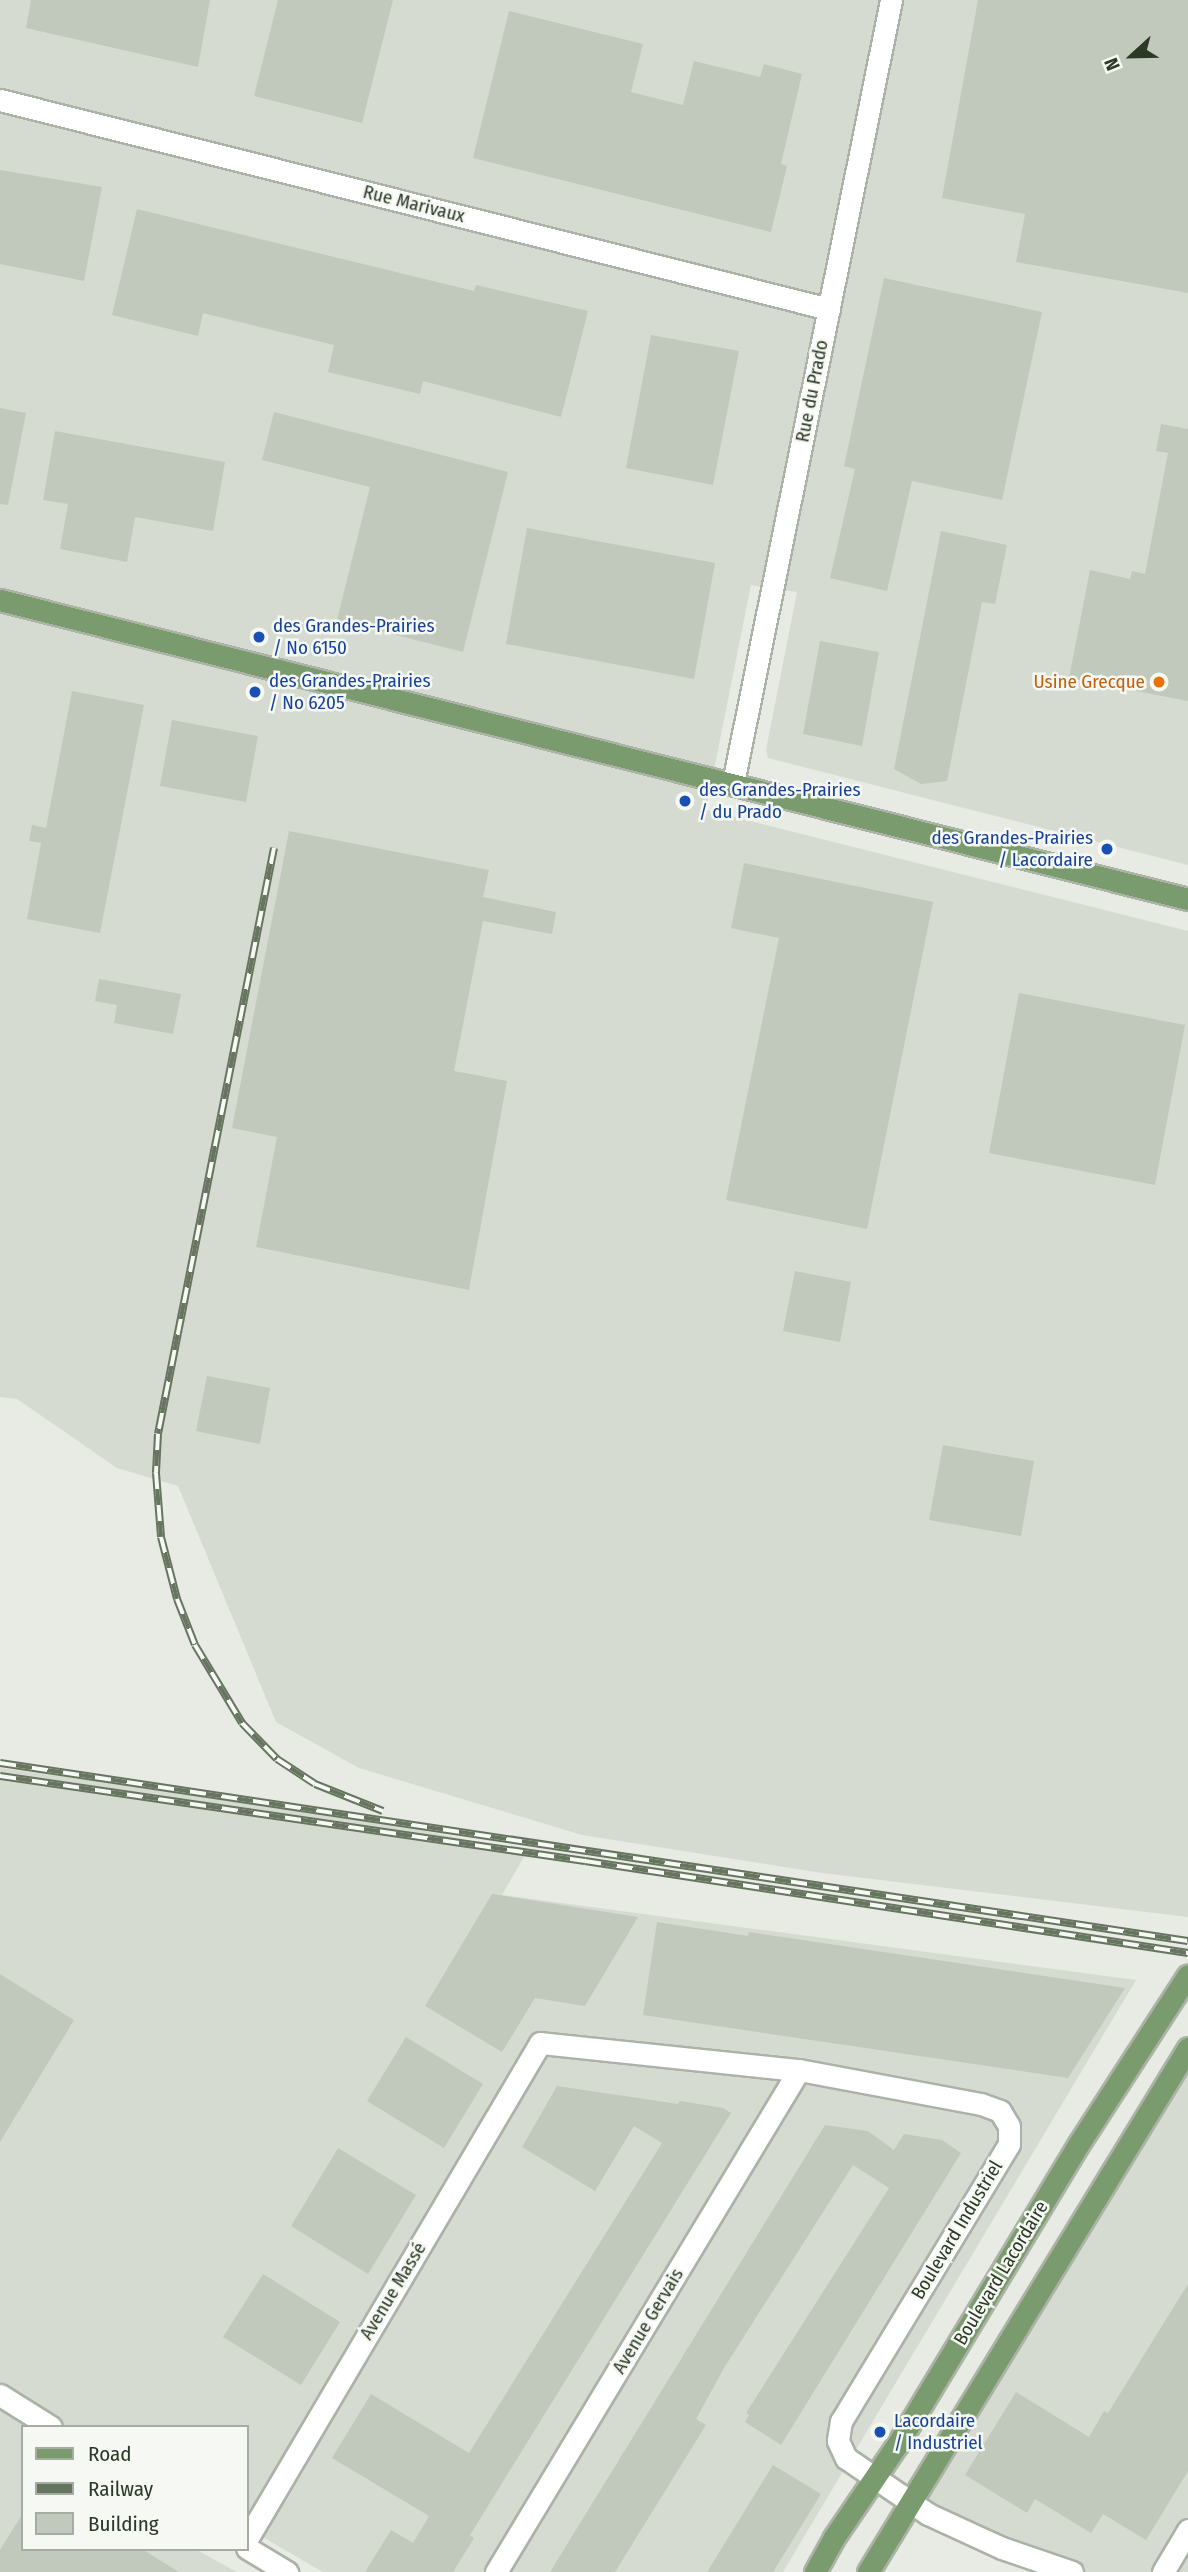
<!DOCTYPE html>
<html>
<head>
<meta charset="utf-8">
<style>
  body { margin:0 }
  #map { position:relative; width:1188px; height:2572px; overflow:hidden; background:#e7ebe3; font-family:"Fira Sans Condensed",sans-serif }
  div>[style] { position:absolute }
  .built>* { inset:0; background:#d6dbd1 }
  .building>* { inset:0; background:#c1c8bc }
  .roads { filter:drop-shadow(2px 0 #abb2a6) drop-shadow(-2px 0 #abb2a6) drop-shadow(0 2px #abb2a6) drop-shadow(0 -2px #abb2a6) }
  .minor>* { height:21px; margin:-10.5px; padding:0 10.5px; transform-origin:10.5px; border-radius:10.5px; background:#fff }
  .major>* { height:21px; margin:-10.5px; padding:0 10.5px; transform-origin:10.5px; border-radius:10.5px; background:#7a9b6d }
  .rail>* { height:8px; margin-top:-4px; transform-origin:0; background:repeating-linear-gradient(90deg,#f6f8f3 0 16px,#66755f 0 32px); box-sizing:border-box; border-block:2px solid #66755f }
  .dots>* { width:19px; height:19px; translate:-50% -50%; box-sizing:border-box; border:4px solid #f6f8f3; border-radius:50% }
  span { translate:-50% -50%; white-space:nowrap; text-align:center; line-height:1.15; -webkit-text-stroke:5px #f6f8f3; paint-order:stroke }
  .street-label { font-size:19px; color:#2b3a25 }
  .transit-label { font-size:19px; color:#164399 }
  .left { translate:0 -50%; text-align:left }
  .right { translate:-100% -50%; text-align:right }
  .food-label { font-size:19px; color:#c56008 }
  .legend { position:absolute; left:21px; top:2425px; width:228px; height:126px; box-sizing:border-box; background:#f6f8f3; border:2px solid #a5aca1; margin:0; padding:9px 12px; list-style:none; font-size:21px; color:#2b3a25 }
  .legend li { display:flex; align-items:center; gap:14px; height:35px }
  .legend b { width:35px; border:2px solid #a5aca1 }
  .north { position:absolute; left:1097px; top:21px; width:70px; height:70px; -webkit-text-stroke:5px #f6f8f3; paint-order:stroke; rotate:248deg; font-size:19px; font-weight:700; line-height:28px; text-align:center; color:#2b3a25 }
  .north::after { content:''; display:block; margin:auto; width:24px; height:32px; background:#2b3a25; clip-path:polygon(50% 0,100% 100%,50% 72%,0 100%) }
</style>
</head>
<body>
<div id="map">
  <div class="built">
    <div style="clip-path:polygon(0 0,1188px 0,1188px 865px,768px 758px,766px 750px,797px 592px,751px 585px,706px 810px,1188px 931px,1188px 1917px,822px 1873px,582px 1835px,359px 1768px,276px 1722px,178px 1486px,117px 1468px,17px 1399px,0 1397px)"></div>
    <div style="clip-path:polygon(0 1768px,348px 1814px,526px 1853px,502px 1895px,1136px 1980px,783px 2572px,323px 2572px,247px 2528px,247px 2427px,23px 2427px,23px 2549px,195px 2549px,237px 2572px,0 2572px)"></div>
    <div style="clip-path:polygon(1188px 2047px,1188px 2572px,1082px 2572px,1027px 2558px,909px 2502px)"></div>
  </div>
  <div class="building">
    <div style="clip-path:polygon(31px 0,210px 0,198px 67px,26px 28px)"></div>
    <div style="clip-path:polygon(278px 0,393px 0,362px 123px,254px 96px)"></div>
    <div style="clip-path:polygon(978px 0,1188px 0,1188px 293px,1016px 262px,1025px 214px,942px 198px)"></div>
    <div style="clip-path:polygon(509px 11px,643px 44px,631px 92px,683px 105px,694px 61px,760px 77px,764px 64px,802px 74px,781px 164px,787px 166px,771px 232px,473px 158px)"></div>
    <div style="clip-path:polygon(0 170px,102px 187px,84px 281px,0 264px)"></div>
    <div style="clip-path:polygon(137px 209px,474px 291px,476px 285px,588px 311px,561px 417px,423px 381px,420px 394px,328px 372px,334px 345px,203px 313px,198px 336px,112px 315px)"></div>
    <div style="clip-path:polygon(884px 278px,1042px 312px,1002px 500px,912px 481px,887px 591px,830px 578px,855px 469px,844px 466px)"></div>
    <div style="clip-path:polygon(651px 335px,739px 351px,713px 485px,626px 468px)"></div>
    <div style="clip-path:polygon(0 408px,26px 413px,8px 505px,0 504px)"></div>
    <div style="clip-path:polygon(274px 412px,508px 472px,463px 652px,337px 620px,370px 487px,262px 460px)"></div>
    <div style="clip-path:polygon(1161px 424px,1188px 429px,1188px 701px,1069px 678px,1090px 570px,1130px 579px,1132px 571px,1145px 574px,1168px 453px,1156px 451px)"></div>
    <div style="clip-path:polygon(55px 431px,225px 462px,213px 531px,135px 517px,127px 562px,60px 549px,68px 504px,43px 500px)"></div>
    <div style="clip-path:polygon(527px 528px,715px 563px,694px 679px,506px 644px)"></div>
    <div style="clip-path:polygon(941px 531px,1007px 545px,995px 604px,982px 602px,947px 781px,921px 784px,894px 769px)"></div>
    <div style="clip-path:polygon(820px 641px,879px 652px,862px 746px,803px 734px)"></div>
    <div style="clip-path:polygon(72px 691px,144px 705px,100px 933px,27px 919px,41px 843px,29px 841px,32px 825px,46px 828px)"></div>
    <div style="clip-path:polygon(172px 720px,258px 736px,246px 802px,160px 786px)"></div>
    <div style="clip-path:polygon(289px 831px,489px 870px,483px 897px,556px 912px,552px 934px,483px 921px,454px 1071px,507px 1081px,469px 1290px,256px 1247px,277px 1137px,232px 1128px)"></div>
    <div style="clip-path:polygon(744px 863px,933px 902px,867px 1229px,726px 1200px,779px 938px,731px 928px)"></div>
    <div style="clip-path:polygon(99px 979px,181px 994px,173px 1034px,114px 1023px,117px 1005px,95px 1001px)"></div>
    <div style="clip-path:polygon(1019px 993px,1185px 1025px,1155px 1185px,989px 1153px)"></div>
    <div style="clip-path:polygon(795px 1271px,851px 1282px,840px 1342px,783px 1331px)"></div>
    <div style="clip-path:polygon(207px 1376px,270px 1388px,260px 1444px,196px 1431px)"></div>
    <div style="clip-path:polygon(943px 1445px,1034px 1461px,1021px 1536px,929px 1520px)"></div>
    <div style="clip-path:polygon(492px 1894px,638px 1917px,585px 2006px,535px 1998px,502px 2052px,425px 2006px)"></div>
    <div style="clip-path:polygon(657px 1922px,748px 1936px,749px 1932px,1125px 1988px,1068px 2078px,643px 2015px)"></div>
    <div style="clip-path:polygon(0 1974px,74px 2020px,0 2142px)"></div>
    <div style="clip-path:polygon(406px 2037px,483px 2084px,444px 2148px,367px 2101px)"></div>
    <div style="clip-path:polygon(557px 2086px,678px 2104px,680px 2101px,723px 2108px,731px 2113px,470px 2535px,474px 2538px,453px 2572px,365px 2572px,391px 2530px,413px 2543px,429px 2516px,332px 2458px,371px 2394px,469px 2453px,662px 2143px,634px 2126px,595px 2191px,522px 2147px)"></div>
    <div style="clip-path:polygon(825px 2125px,868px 2131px,894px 2150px,904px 2134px,942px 2140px,961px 2153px,781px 2445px,745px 2422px,749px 2415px,746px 2413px,889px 2188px,853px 2165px,724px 2368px,696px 2419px,706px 2425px,615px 2572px,550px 2572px)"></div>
    <div style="clip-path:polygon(338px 2148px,416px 2195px,368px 2274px,291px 2226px)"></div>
    <div style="clip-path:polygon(263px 2274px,340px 2322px,301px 2385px,223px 2337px)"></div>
    <div style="clip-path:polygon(1188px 2284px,1188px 2471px,1146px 2540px,1103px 2514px,1091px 2533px,1035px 2499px,1027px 2513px,965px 2475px,1016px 2392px,1089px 2437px,1104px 2411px,1108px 2413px)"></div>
    <div style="clip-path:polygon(773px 2465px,821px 2494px,773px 2572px,707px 2572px)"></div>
    <div style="clip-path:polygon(23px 2513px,23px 2549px,142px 2549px,179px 2572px,0 2572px,0 2550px)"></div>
  </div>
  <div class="roads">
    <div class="minor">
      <div style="left:0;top:100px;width:855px;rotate:14.15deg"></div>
      <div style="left:733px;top:783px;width:799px;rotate:-78.59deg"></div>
      <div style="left:0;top:2395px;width:60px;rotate:32.1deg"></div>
      <div style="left:247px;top:2539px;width:576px;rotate:-59.43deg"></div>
      <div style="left:540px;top:2043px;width:260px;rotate:6deg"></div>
      <div style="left:799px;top:2070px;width:185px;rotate:10.6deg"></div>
      <div style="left:981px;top:2104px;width:20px;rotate:20deg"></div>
      <div style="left:1000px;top:2111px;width:17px;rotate:59deg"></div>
      <div style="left:1009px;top:2126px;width:18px;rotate:90deg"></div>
      <div style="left:1009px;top:2144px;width:324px;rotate:121.2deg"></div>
      <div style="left:841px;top:2421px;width:20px;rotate:99deg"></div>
      <div style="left:838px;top:2441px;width:19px;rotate:65deg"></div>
      <div style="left:846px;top:2458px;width:99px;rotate:34.3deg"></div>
      <div style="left:928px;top:2514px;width:81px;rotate:24.7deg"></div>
      <div style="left:1002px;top:2548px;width:74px;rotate:18.9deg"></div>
      <div style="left:247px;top:2548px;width:47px;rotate:31deg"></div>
      <div style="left:496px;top:2572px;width:586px;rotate:-58.89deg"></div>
      <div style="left:1163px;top:2572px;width:49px;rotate:-59.2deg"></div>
    </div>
    <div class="major">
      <div style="left:0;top:600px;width:1225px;rotate:14.13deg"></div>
      <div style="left:815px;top:2572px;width:38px;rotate:-61deg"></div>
      <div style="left:833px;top:2539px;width:114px;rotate:-55.8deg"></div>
      <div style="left:897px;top:2445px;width:350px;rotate:-58.9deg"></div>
      <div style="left:1078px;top:2145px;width:202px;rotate:-57.1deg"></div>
      <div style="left:868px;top:2572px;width:614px;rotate:-58.59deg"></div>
    </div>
  </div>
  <div class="rail">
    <div style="left:274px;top:848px;width:597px;rotate:101.2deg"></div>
    <div style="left:158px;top:1434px;width:39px;rotate:93deg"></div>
    <div style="left:156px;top:1473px;width:64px;rotate:85.5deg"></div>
    <div style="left:161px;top:1537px;width:64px;rotate:75.5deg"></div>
    <div style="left:177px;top:1599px;width:49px;rotate:68.6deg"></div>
    <div style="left:195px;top:1645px;width:91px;rotate:58.9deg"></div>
    <div style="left:242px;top:1723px;width:50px;rotate:45.8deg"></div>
    <div style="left:277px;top:1759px;width:45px;rotate:33.3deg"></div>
    <div style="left:315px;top:1784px;width:73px;rotate:21.7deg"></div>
    <div style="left:0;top:1763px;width:1201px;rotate:8.52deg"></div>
    <div style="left:0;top:1776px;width:591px;rotate:8.27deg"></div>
    <div style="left:585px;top:1861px;width:610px;rotate:8.67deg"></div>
  </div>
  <div class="dots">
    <div style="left:259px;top:637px;background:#1a4fb4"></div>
    <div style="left:1159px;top:682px;background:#e8710a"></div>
    <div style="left:255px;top:692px;background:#1a4fb4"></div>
    <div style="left:685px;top:801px;background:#1a4fb4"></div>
    <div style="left:1107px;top:849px;background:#1a4fb4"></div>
    <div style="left:880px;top:2432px;background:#1a4fb4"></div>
  </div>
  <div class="street-label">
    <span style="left:414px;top:204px;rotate:14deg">Rue Marivaux</span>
    <span style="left:812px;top:391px;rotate:-79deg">Rue du Prado</span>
    <span style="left:957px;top:2230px;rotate:-59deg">Boulevard Industriel</span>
    <span style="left:1001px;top:2273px;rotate:-59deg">Boulevard Lacordaire</span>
    <span style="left:393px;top:2291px;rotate:-59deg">Avenue Massé</span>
    <span style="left:648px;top:2321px;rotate:-59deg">Avenue Gervais</span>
  </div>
  <div class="transit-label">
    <span class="left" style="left:273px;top:637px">des Grandes-Prairies<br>/ No 6150</span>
    <span class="left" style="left:269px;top:692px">des Grandes-Prairies<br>/ No 6205</span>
    <span class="left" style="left:699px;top:801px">des Grandes-Prairies<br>/ du Prado</span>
    <span class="right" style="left:1093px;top:849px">des Grandes-Prairies<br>/ Lacordaire</span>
    <span class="left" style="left:894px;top:2432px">Lacordaire<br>/ Industriel</span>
  </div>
  <div class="food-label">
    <span class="right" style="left:1145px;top:682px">Usine Grecque</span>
  </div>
  <ul class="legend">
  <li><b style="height:9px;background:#7a9b6d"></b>Road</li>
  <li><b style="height:9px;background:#66755f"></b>Railway</li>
  <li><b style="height:19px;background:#c1c8bc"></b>Building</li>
  </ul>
  <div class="north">N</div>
</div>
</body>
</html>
